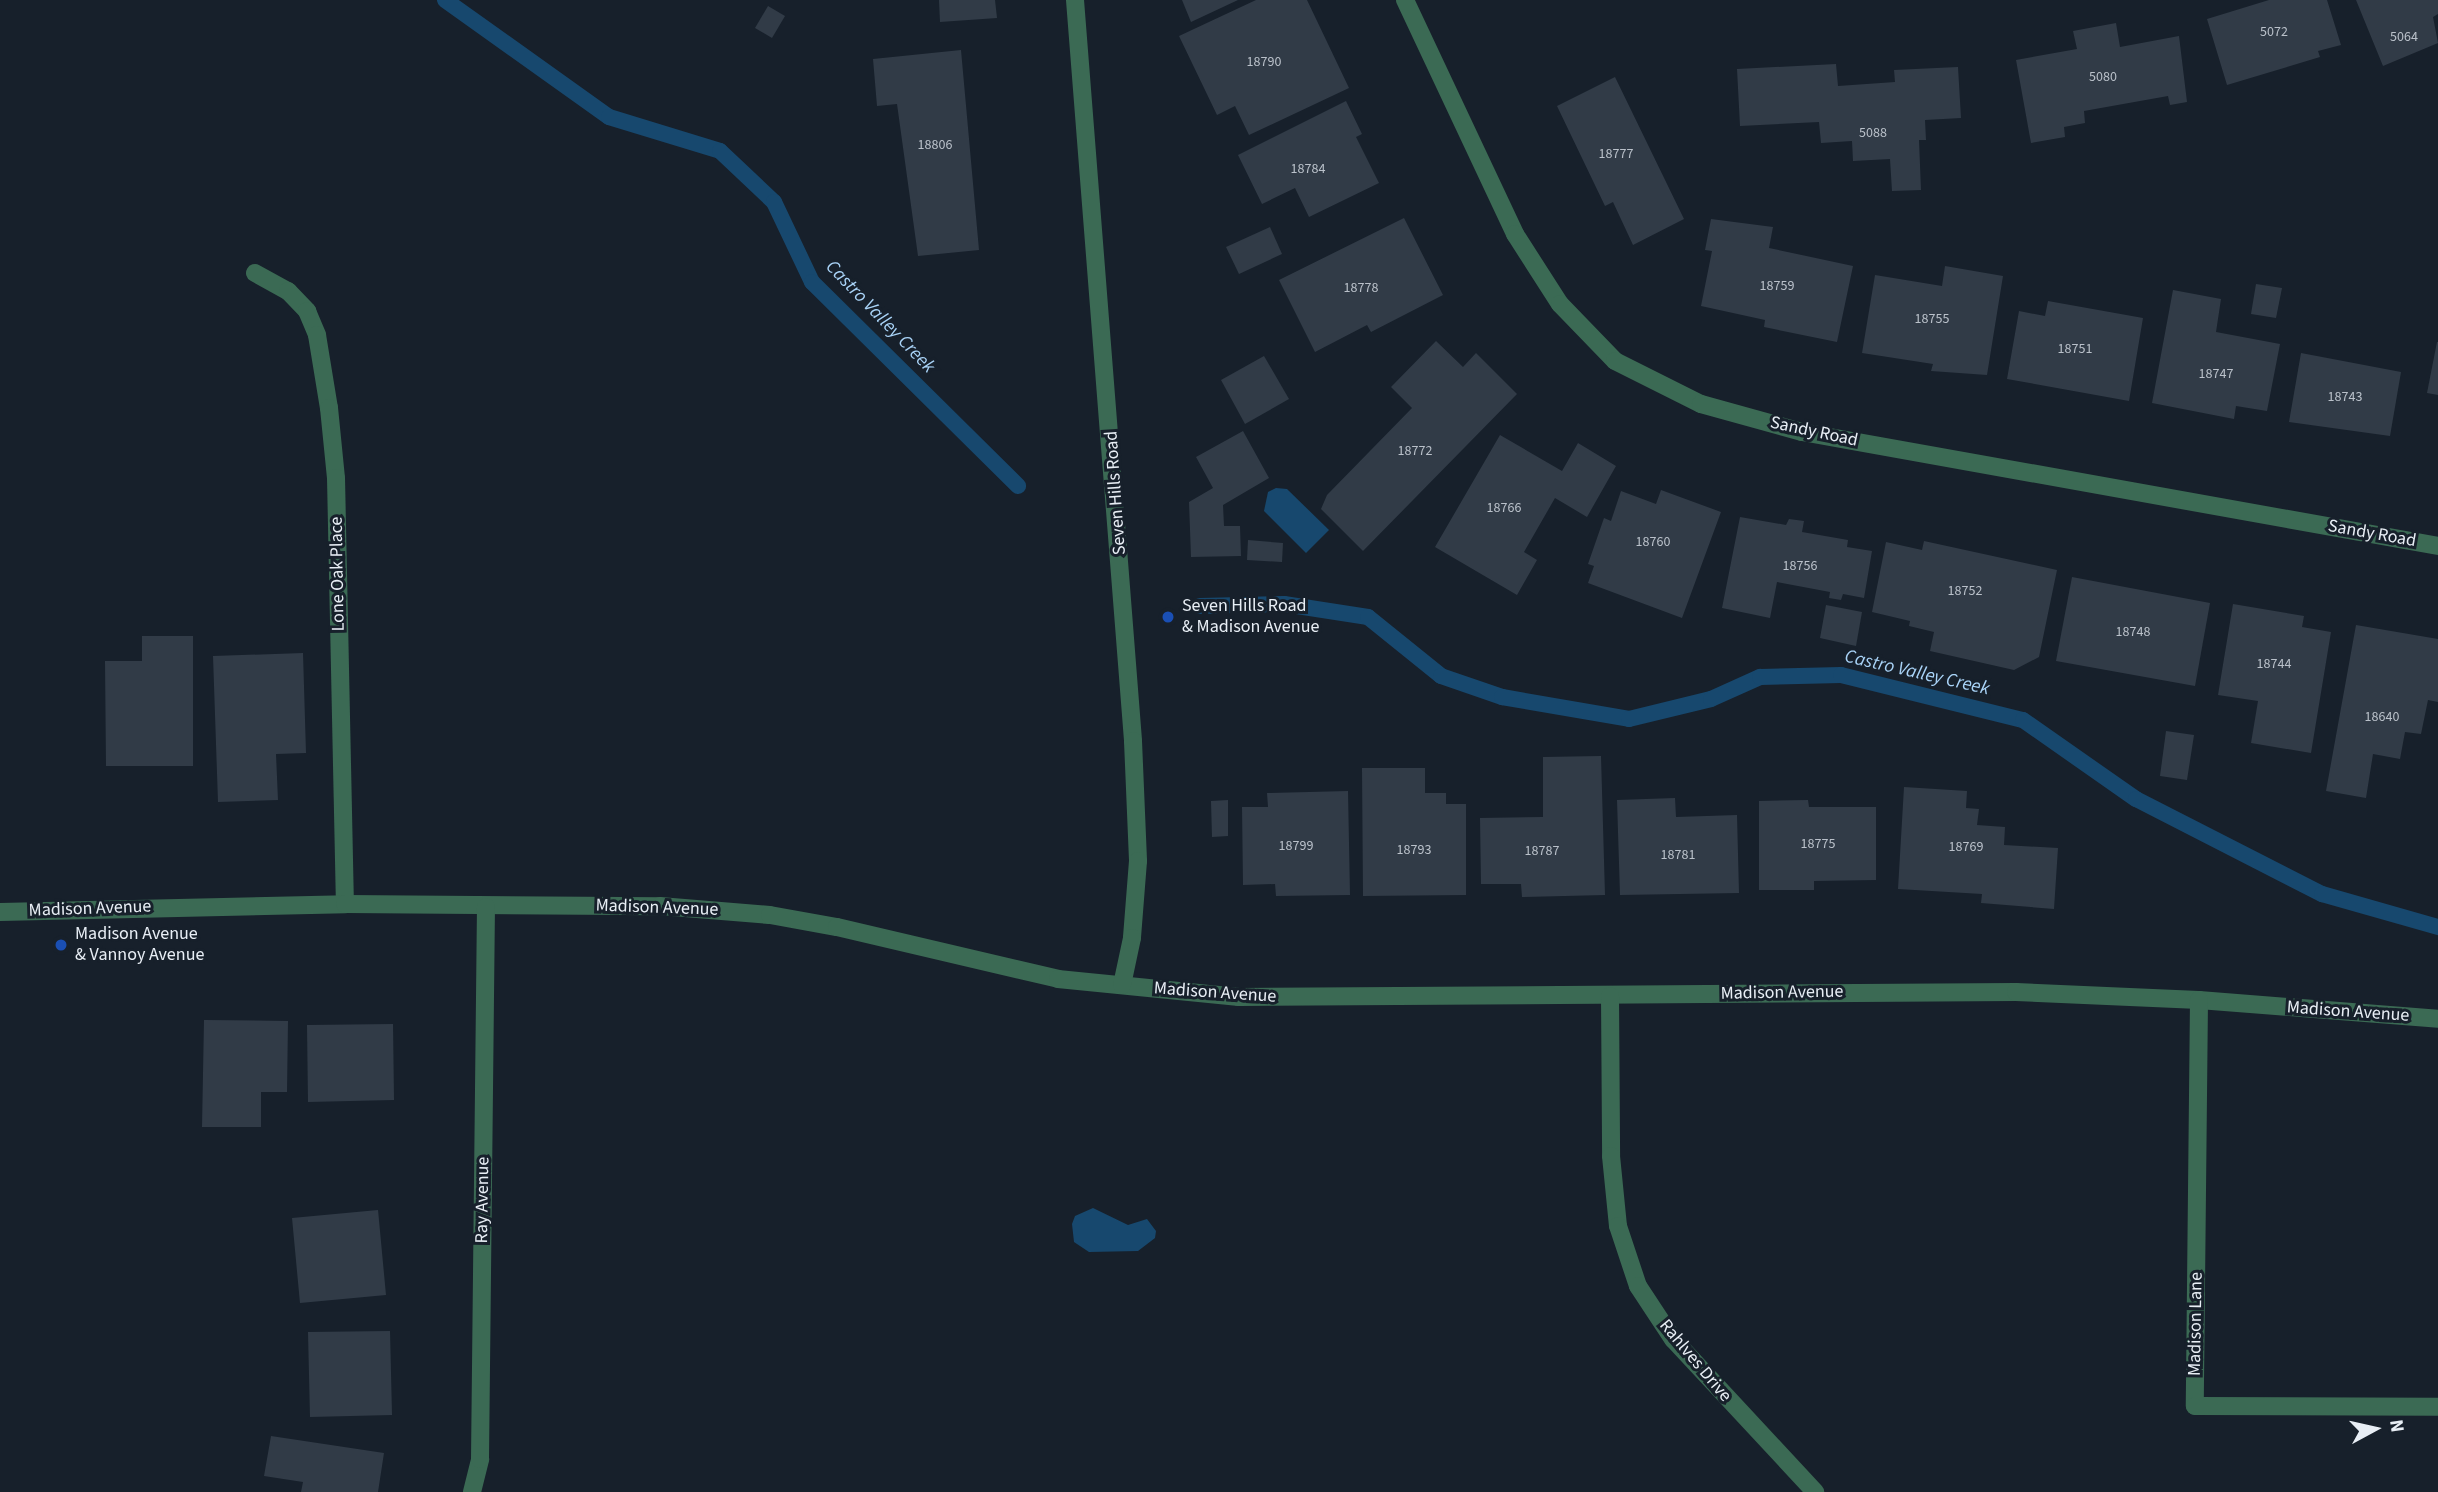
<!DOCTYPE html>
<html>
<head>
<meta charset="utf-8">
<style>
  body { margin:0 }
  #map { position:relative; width:2438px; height:1492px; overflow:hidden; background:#17202b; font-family:"Source Sans 3",sans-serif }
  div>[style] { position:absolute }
  .water>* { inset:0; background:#17486e }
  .stream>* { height:16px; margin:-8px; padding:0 8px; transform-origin:8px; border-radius:8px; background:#17486e }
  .building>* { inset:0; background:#313b47 }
  .minor>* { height:18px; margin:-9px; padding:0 9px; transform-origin:9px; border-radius:9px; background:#3b6a54 }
  .tertiary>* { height:18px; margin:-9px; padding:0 9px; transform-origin:9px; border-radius:9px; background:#3b6a54 }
  .dots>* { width:19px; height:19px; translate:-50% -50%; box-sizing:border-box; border:4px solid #17202b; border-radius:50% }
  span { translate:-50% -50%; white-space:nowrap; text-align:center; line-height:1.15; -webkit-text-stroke:6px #17202b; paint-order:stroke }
  .number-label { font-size:14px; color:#bac1ca }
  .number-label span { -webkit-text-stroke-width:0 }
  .street-label { font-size:18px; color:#e8eef5 }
  .poi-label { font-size:18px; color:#e8eef5 }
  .left { translate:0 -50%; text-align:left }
  .water-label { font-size:19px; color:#a9d3f7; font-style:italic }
  .north { position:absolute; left:2340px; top:1394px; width:70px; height:70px; -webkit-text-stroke:5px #17202b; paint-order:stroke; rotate:82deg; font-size:19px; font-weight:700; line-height:28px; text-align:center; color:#e8eef5 }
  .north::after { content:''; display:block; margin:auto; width:24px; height:32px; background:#e8eef5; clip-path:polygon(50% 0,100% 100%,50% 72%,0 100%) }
</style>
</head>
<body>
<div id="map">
  <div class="water">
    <div style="clip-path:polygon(1276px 488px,1287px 489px,1329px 530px,1306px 553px,1264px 511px,1268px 492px)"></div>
    <div style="clip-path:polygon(1093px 1208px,1128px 1225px,1147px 1219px,1156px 1231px,1155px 1238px,1138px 1251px,1089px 1252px,1074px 1242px,1072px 1224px,1075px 1216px)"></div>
  </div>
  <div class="stream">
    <div style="left:445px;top:0;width:201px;rotate:35.5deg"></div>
    <div style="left:609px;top:117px;width:116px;rotate:17deg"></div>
    <div style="left:720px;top:151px;width:74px;rotate:43.4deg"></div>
    <div style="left:774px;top:202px;width:89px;rotate:64.6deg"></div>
    <div style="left:812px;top:282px;width:290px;rotate:44.7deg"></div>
    <div style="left:1200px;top:606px;width:84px;rotate:-1.4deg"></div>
    <div style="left:1284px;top:604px;width:85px;rotate:8.8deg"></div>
    <div style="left:1368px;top:617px;width:94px;rotate:38.9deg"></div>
    <div style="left:1441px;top:676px;width:65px;rotate:19deg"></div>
    <div style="left:1502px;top:697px;width:129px;rotate:9.8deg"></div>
    <div style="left:1629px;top:719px;width:84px;rotate:-13.7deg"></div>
    <div style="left:1711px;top:699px;width:54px;rotate:-24.2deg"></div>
    <div style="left:1760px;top:677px;width:81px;rotate:-1.4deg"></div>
    <div style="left:1841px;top:675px;width:187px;rotate:13.9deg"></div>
    <div style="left:2023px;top:720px;width:138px;rotate:35deg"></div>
    <div style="left:2136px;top:799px;width:209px;rotate:27.1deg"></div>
    <div style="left:2322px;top:894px;width:121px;rotate:15.9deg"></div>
  </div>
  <div class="building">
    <div style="clip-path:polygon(939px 0,995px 0,997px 18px,940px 22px)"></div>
    <div style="clip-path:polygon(1182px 0,1238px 0,1191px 22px)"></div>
    <div style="clip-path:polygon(1256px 0,1307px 0,1349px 88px,1249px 135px,1235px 106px,1217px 115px,1179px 36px)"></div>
    <div style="clip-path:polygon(2269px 0,2327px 0,2341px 45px,2318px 51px,2320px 57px,2227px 85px,2207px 19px)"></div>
    <div style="clip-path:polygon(2356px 0,2438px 0,2438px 14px,2433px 17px,2438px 43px,2383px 66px)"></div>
    <div style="clip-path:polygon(768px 6px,785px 16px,772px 38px,755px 28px)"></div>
    <div style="clip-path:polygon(2116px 23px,2120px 47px,2179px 36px,2187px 102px,2170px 105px,2168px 96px,2084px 111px,2085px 123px,2064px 127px,2065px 137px,2031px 143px,2016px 60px,2077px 49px,2073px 31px)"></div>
    <div style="clip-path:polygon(961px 50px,979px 250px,918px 256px,897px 104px,877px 106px,873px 59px)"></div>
    <div style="clip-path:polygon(1836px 64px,1838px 86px,1895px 82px,1894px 70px,1958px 67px,1961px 118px,1925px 120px,1926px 140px,1919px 140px,1921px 190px,1892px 191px,1890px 159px,1853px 161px,1852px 141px,1821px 143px,1819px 122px,1740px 126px,1737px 69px)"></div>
    <div style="clip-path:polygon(1615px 77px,1684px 219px,1633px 245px,1613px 202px,1605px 206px,1557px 106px)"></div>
    <div style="clip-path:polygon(1346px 101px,1362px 134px,1356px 137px,1379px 183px,1309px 217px,1295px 188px,1262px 204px,1238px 155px)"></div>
    <div style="clip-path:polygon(1404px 218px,1443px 295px,1371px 332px,1367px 325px,1315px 352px,1279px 280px)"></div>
    <div style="clip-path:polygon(1711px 219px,1773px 227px,1769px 248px,1853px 266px,1837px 342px,1764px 327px,1765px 320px,1701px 306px,1712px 251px,1705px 250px)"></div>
    <div style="clip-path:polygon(1270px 227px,1282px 254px,1239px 274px,1226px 247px)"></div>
    <div style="clip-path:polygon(1945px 266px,2003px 276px,1987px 375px,1931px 371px,1933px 364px,1862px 353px,1875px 275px,1942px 286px)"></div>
    <div style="clip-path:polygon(2256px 284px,2282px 288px,2276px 318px,2251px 314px)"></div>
    <div style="clip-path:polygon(2173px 290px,2221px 299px,2216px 332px,2280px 344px,2267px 411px,2236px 406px,2234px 419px,2152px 403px)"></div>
    <div style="clip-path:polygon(2048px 301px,2143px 318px,2129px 401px,2007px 379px,2019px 311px,2045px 316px)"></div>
    <div style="clip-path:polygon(1436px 341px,1463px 367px,1476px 353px,1517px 394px,1363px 551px,1321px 509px,1327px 495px,1412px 408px,1391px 387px)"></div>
    <div style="clip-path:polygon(2437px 342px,2438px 342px,2438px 395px,2427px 393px)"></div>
    <div style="clip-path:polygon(2301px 353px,2401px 372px,2390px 436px,2289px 422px)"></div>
    <div style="clip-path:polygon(1264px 356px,1289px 399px,1245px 424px,1221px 380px)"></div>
    <div style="clip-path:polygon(1243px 431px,1269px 478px,1223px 505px,1224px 526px,1240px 526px,1241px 556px,1191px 557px,1189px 502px,1213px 488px,1196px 457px)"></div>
    <div style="clip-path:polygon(1500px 435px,1562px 471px,1578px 443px,1616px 466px,1587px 517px,1555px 498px,1524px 552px,1537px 560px,1517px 595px,1435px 547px)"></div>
    <div style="clip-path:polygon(1661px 490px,1721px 512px,1682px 618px,1588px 583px,1594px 566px,1588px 564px,1604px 518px,1611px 521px,1621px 491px,1656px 504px)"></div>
    <div style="clip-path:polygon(1740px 517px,1786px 525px,1789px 519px,1804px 521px,1802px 532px,1848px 540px,1847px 547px,1872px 551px,1864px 598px,1843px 594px,1841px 600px,1829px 598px,1830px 592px,1777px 582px,1770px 618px,1722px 608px)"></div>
    <div style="clip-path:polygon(1248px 540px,1283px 543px,1282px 562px,1247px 560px)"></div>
    <div style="clip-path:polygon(1924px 541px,2057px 570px,2039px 657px,2014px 670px,1930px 651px,1934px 632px,1909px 626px,1910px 621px,1872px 612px,1886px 542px,1922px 550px)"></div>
    <div style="clip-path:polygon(2072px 577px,2210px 603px,2195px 686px,2056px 661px)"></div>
    <div style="clip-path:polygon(2233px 604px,2304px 616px,2302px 627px,2331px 632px,2311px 753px,2251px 743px,2258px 701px,2218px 695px)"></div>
    <div style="clip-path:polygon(1826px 605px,1862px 612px,1856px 646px,1820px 638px)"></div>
    <div style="clip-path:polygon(2356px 625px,2438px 639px,2438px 702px,2428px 700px,2421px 734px,2405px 732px,2400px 759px,2373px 754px,2366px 798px,2326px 791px)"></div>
    <div style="clip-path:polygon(142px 636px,193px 636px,193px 766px,106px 766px,105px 661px,142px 661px)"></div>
    <div style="clip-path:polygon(303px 653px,306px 753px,276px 754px,278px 800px,218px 802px,213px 656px)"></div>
    <div style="clip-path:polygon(2166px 731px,2194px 735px,2187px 780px,2160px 776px)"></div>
    <div style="clip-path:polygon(1601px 756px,1605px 895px,1522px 897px,1521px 884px,1481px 884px,1480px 818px,1543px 817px,1543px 757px)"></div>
    <div style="clip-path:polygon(1362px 768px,1425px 768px,1425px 793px,1446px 793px,1446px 804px,1466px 804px,1466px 895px,1363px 896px)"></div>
    <div style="clip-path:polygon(1904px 787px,1967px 791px,1966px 808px,1979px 809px,1977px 825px,2005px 827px,2004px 845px,2058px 848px,2054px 909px,1981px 903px,1982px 894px,1898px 889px)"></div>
    <div style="clip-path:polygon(1348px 791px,1350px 895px,1276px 896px,1275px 884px,1243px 885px,1242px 807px,1268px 807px,1267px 793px)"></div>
    <div style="clip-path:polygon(1675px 798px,1676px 817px,1737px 815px,1739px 893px,1620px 895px,1617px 800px)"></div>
    <div style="clip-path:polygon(1228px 800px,1228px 836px,1212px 837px,1211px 801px)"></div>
    <div style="clip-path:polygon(1808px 800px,1809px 807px,1876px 807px,1876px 880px,1814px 881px,1814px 890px,1759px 890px,1759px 801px)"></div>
    <div style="clip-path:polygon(204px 1020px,288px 1021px,287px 1092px,261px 1092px,261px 1127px,202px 1127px)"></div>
    <div style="clip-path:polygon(393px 1024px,394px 1100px,308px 1102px,307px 1025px)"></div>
    <div style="clip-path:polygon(378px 1210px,386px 1295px,300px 1303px,292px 1218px)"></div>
    <div style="clip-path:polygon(390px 1331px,392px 1415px,310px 1417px,308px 1332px)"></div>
    <div style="clip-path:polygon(271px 1436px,384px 1453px,378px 1492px,301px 1492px,303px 1482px,264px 1476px)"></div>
  </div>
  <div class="minor">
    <div style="left:1405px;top:0;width:259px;rotate:64.8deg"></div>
    <div style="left:1515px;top:234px;width:83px;rotate:57.3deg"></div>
    <div style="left:1560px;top:304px;width:79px;rotate:46deg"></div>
    <div style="left:1615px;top:361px;width:96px;rotate:26.6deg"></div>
    <div style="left:1701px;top:404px;width:105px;rotate:15.5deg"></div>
    <div style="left:1802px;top:432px;width:646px;rotate:10.16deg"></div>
    <div style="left:255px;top:273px;width:38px;rotate:29deg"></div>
    <div style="left:288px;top:291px;width:28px;rotate:46deg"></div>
    <div style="left:307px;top:311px;width:26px;rotate:67deg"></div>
    <div style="left:317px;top:335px;width:74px;rotate:80.7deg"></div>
    <div style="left:329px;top:408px;width:70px;rotate:84.3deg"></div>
    <div style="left:336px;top:478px;width:426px;rotate:88.8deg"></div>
    <div style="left:0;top:912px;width:345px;rotate:-1.3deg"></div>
    <div style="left:345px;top:904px;width:315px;rotate:0.4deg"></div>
    <div style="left:660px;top:906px;width:110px;rotate:4.7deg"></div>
    <div style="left:770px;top:915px;width:68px;rotate:10.2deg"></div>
    <div style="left:837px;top:927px;width:227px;rotate:13.2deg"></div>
    <div style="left:1058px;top:979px;width:182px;rotate:5.7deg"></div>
    <div style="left:1239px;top:997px;width:777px;rotate:-0.37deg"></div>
    <div style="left:2016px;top:992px;width:183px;rotate:2.5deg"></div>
    <div style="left:2199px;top:1000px;width:240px;rotate:4.5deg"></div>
    <div style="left:1610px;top:996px;width:160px;rotate:89.6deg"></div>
    <div style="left:1611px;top:1156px;width:70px;rotate:84.3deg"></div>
    <div style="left:1618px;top:1226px;width:63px;rotate:71.6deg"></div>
    <div style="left:1638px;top:1286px;width:64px;rotate:56.6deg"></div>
    <div style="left:1673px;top:1339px;width:209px;rotate:47.1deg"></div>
    <div style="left:2199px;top:1000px;width:406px;rotate:90.6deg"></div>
    <div style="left:2195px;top:1406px;width:243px;rotate:0.2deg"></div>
    <div style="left:472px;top:1492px;width:34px;rotate:-76deg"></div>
    <div style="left:480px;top:1459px;width:552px;rotate:-89.38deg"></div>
  </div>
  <div class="tertiary">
    <div style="left:1075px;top:0;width:743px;rotate:85.52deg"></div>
    <div style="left:1133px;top:741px;width:120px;rotate:87.6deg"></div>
    <div style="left:1138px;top:861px;width:77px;rotate:94.5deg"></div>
    <div style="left:1132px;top:938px;width:48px;rotate:102deg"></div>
  </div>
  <div class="dots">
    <div style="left:1168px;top:617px;background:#1a4fb4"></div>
    <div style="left:61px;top:945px;background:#1a4fb4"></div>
  </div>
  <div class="number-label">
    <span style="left:2274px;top:32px">5072</span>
    <span style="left:2404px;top:37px">5064</span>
    <span style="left:1264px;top:62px">18790</span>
    <span style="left:2103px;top:77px">5080</span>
    <span style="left:1873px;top:133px">5088</span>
    <span style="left:935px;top:145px">18806</span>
    <span style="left:1616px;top:154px">18777</span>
    <span style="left:1308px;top:169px">18784</span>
    <span style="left:1777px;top:286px">18759</span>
    <span style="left:1361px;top:288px">18778</span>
    <span style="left:1932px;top:319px">18755</span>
    <span style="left:2075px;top:349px">18751</span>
    <span style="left:2216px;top:374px">18747</span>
    <span style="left:2345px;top:397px">18743</span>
    <span style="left:1415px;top:451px">18772</span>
    <span style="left:1504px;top:508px">18766</span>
    <span style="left:1653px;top:542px">18760</span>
    <span style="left:1800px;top:566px">18756</span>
    <span style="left:1965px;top:591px">18752</span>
    <span style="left:2133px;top:632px">18748</span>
    <span style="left:2274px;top:664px">18744</span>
    <span style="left:2382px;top:717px">18640</span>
    <span style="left:1818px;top:844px">18775</span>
    <span style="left:1296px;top:846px">18799</span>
    <span style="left:1966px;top:847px">18769</span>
    <span style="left:1414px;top:850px">18793</span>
    <span style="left:1542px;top:851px">18787</span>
    <span style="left:1678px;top:855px">18781</span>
  </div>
  <div class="street-label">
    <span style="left:1814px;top:432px;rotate:12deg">Sandy Road</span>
    <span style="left:1116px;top:493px;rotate:-94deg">Seven Hills Road</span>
    <span style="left:2372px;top:534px;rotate:10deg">Sandy Road</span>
    <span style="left:338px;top:574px;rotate:-91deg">Lone Oak Place</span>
    <span style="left:657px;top:908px;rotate:2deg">Madison Avenue</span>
    <span style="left:90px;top:909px;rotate:-2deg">Madison Avenue</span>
    <span style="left:1215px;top:993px;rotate:4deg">Madison Avenue</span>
    <span style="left:1782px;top:993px;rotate:-1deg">Madison Avenue</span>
    <span style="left:2348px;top:1012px;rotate:4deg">Madison Avenue</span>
    <span style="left:483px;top:1200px;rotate:-89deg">Ray Avenue</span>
    <span style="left:2196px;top:1324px;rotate:-89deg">Madison Lane</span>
    <span style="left:1695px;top:1361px;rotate:50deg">Rahlves Drive</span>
  </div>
  <div class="poi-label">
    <span class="left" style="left:1182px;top:617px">Seven Hills Road<br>&amp; Madison Avenue</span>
    <span class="left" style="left:75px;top:945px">Madison Avenue<br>&amp; Vannoy Avenue</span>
  </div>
  <div class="water-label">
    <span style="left:880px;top:317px;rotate:46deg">Castro Valley Creek</span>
    <span style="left:1917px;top:673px;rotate:13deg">Castro Valley Creek</span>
  </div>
  <div class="north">N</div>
</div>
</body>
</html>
